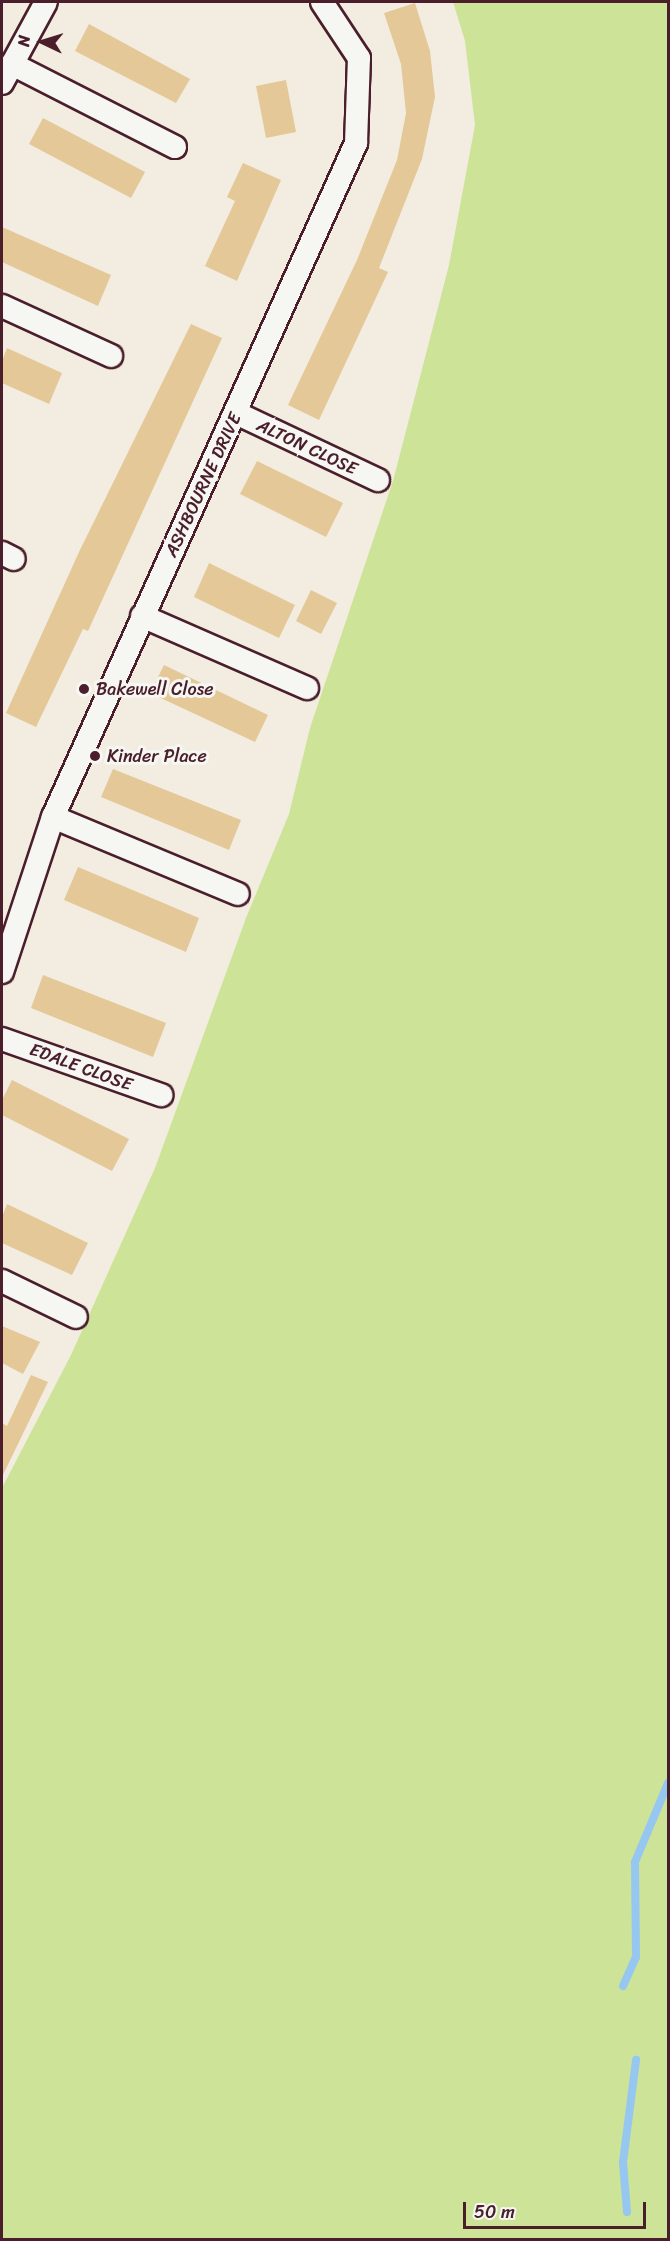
<!DOCTYPE html>
<html>
<head>
<meta charset="utf-8">
<style>
  body { margin:0 }
  #map { position:relative; width:670px; height:2241px; overflow:hidden; background:#f2ede0; font-family:Sriracha,sans-serif }
  div>[style] { position:absolute }
  .green>* { inset:0; background:#cce398 }
  .stream>* { height:8px; margin:-4px; padding:0 4px; transform-origin:4px; border-radius:4px; background:#95c7f1 }
  .building>* { inset:0; background:#e4c898 }
  .roads { filter:drop-shadow(2px 0 #4a1f2b) drop-shadow(-2px 0 #4a1f2b) drop-shadow(0 2px #4a1f2b) drop-shadow(0 -2px #4a1f2b) }
  .street>* { height:22px; margin:-11px; padding:0 11px; transform-origin:11px; border-radius:11px; background:#f6f6f2 }
  .dots>* { width:16px; height:16px; translate:-50% -50%; box-sizing:border-box; border:3px solid #f6f6f2; border-radius:50% }
  span { translate:-50% -50%; white-space:nowrap; text-align:center; line-height:1.15; -webkit-text-stroke:6px #f6f6f2; paint-order:stroke }
  .street-label { font-size:18px; color:#4a1f2b }
  .poi-label { font-size:18px; color:#4a1f2b }
  .left { translate:0 -50%; text-align:left }
  .frame { position:absolute; inset:0; border:3px solid #4a1f2b; pointer-events:none }
  .north { position:absolute; left:12px; top:12px; width:60px; height:60px; -webkit-text-stroke:4px #f6f6f2; paint-order:stroke; rotate:274deg; font-size:16px; font-weight:700; line-height:24px; text-align:center; color:#4a1f2b }
  .north::after { content:''; display:block; margin:auto; width:21px; height:27px; background:#4a1f2b; clip-path:polygon(50% 0,100% 100%,50% 72%,0 100%) }
  .scale { position:absolute; left:463px; top:2202px; width:183px; height:27px; box-sizing:border-box; border:3px solid #4a1f2b; border-top:0; padding-left:8px; font-size:18px; line-height:21px; white-space:nowrap; color:#4a1f2b; -webkit-text-stroke:4px #f6f6f2; paint-order:stroke }
</style>
</head>
<body>
<div id="map">
  <div class="green">
    <div style="clip-path:polygon(453px 2px,668px 2px,668px 2239px,2px 2239px,2px 1488px,71px 1355px,155px 1168px,246px 918px,289px 814px,310px 728px,393px 481px,449px 265px,475px 125px,465px 41px)"></div>
  </div>
  <div class="stream">
    <div style="left:623px;top:1986px;width:32px;rotate:-66deg"></div>
    <div style="left:636px;top:1957px;width:95px;rotate:-90.6deg"></div>
    <div style="left:635px;top:1862px;width:86px;rotate:-67.3deg"></div>
    <div style="left:627px;top:2212px;width:50px;rotate:-94.6deg"></div>
    <div style="left:623px;top:2162px;width:103px;rotate:-82.7deg"></div>
  </div>
  <div class="building">
    <div style="clip-path:polygon(415px 3px,430px 51px,435px 97px,422px 159px,379px 268px,388px 272px,319px 420px,288px 405px,357px 260px,397px 160px,406px 113px,401px 64px,384px 13px)"></div>
    <div style="clip-path:polygon(89px 24px,190px 79px,176px 103px,75px 51px)"></div>
    <div style="clip-path:polygon(286px 80px,296px 132px,266px 138px,256px 86px)"></div>
    <div style="clip-path:polygon(43px 118px,145px 172px,131px 198px,29px 144px)"></div>
    <div style="clip-path:polygon(243px 163px,281px 180px,237px 281px,205px 266px,235px 201px,227px 197px)"></div>
    <div style="clip-path:polygon(2px 227px,111px 275px,98px 306px,2px 262px)"></div>
    <div style="clip-path:polygon(191px 324px,222px 338px,88px 631px,83px 629px,36px 727px,6px 713px,79px 552px)"></div>
    <div style="clip-path:polygon(7px 348px,62px 373px,49px 404px,2px 383px,2px 361px)"></div>
    <div style="clip-path:polygon(257px 461px,343px 503px,326px 537px,240px 494px)"></div>
    <div style="clip-path:polygon(209px 563px,295px 605px,279px 638px,194px 597px)"></div>
    <div style="clip-path:polygon(311px 590px,337px 603px,321px 634px,296px 621px)"></div>
    <div style="clip-path:polygon(164px 665px,268px 715px,255px 742px,150px 693px)"></div>
    <div style="clip-path:polygon(113px 769px,241px 820px,229px 850px,101px 797px)"></div>
    <div style="clip-path:polygon(78px 867px,199px 918px,186px 952px,64px 900px)"></div>
    <div style="clip-path:polygon(43px 975px,166px 1023px,153px 1057px,31px 1008px)"></div>
    <div style="clip-path:polygon(12px 1080px,129px 1139px,112px 1171px,2px 1115px,2px 1100px)"></div>
    <div style="clip-path:polygon(7px 1204px,88px 1243px,72px 1275px,2px 1243px,2px 1217px)"></div>
    <div style="clip-path:polygon(2px 1326px,40px 1342px,23px 1374px,2px 1363px)"></div>
    <div style="clip-path:polygon(31px 1375px,48px 1382px,2px 1477px,2px 1423px,7px 1426px)"></div>
  </div>
  <div class="roads">
    <div class="street">
      <div style="left:12px;top:64px;width:183px;rotate:27deg"></div>
      <div style="left:2px;top:83px;width:92px;rotate:-61.5deg"></div>
      <div style="left:2px;top:306px;width:120px;rotate:24.6deg"></div>
      <div style="left:236px;top:413px;width:157px;rotate:25.3deg"></div>
      <div style="left:2px;top:553px;width:13px;rotate:27deg"></div>
      <div style="left:142px;top:616px;width:180px;rotate:23.6deg"></div>
      <div style="left:53px;top:817px;width:200px;rotate:22.6deg"></div>
      <div style="left:2px;top:972px;width:163px;rotate:-71.8deg"></div>
      <div style="left:53px;top:817px;width:739px;rotate:-65.79deg"></div>
      <div style="left:356px;top:143px;width:85px;rotate:-88deg"></div>
      <div style="left:359px;top:58px;width:67px;rotate:-123.5deg"></div>
      <div style="left:2px;top:1039px;width:169px;rotate:19.4deg"></div>
      <div style="left:2px;top:1281px;width:82px;rotate:25.9deg"></div>
    </div>
  </div>
  <div class="dots">
    <div style="left:84px;top:689px;background:#4a1f2b"></div>
    <div style="left:95px;top:756px;background:#4a1f2b"></div>
  </div>
  <div class="street-label">
    <span style="left:307px;top:447px;rotate:25deg">ALTON CLOSE</span>
    <span style="left:203px;top:485px;rotate:-65deg">ASHBOURNE DRIVE</span>
    <span style="left:81px;top:1067px;rotate:20deg">EDALE CLOSE</span>
  </div>
  <div class="poi-label">
    <span class="left" style="left:96px;top:689px">Bakewell Close</span>
    <span class="left" style="left:107px;top:756px">Kinder Place</span>
  </div>
  <div class="frame"></div>
  <div class="north">N</div>
  <div class="scale">50 m</div>
</div>
</body>
</html>
